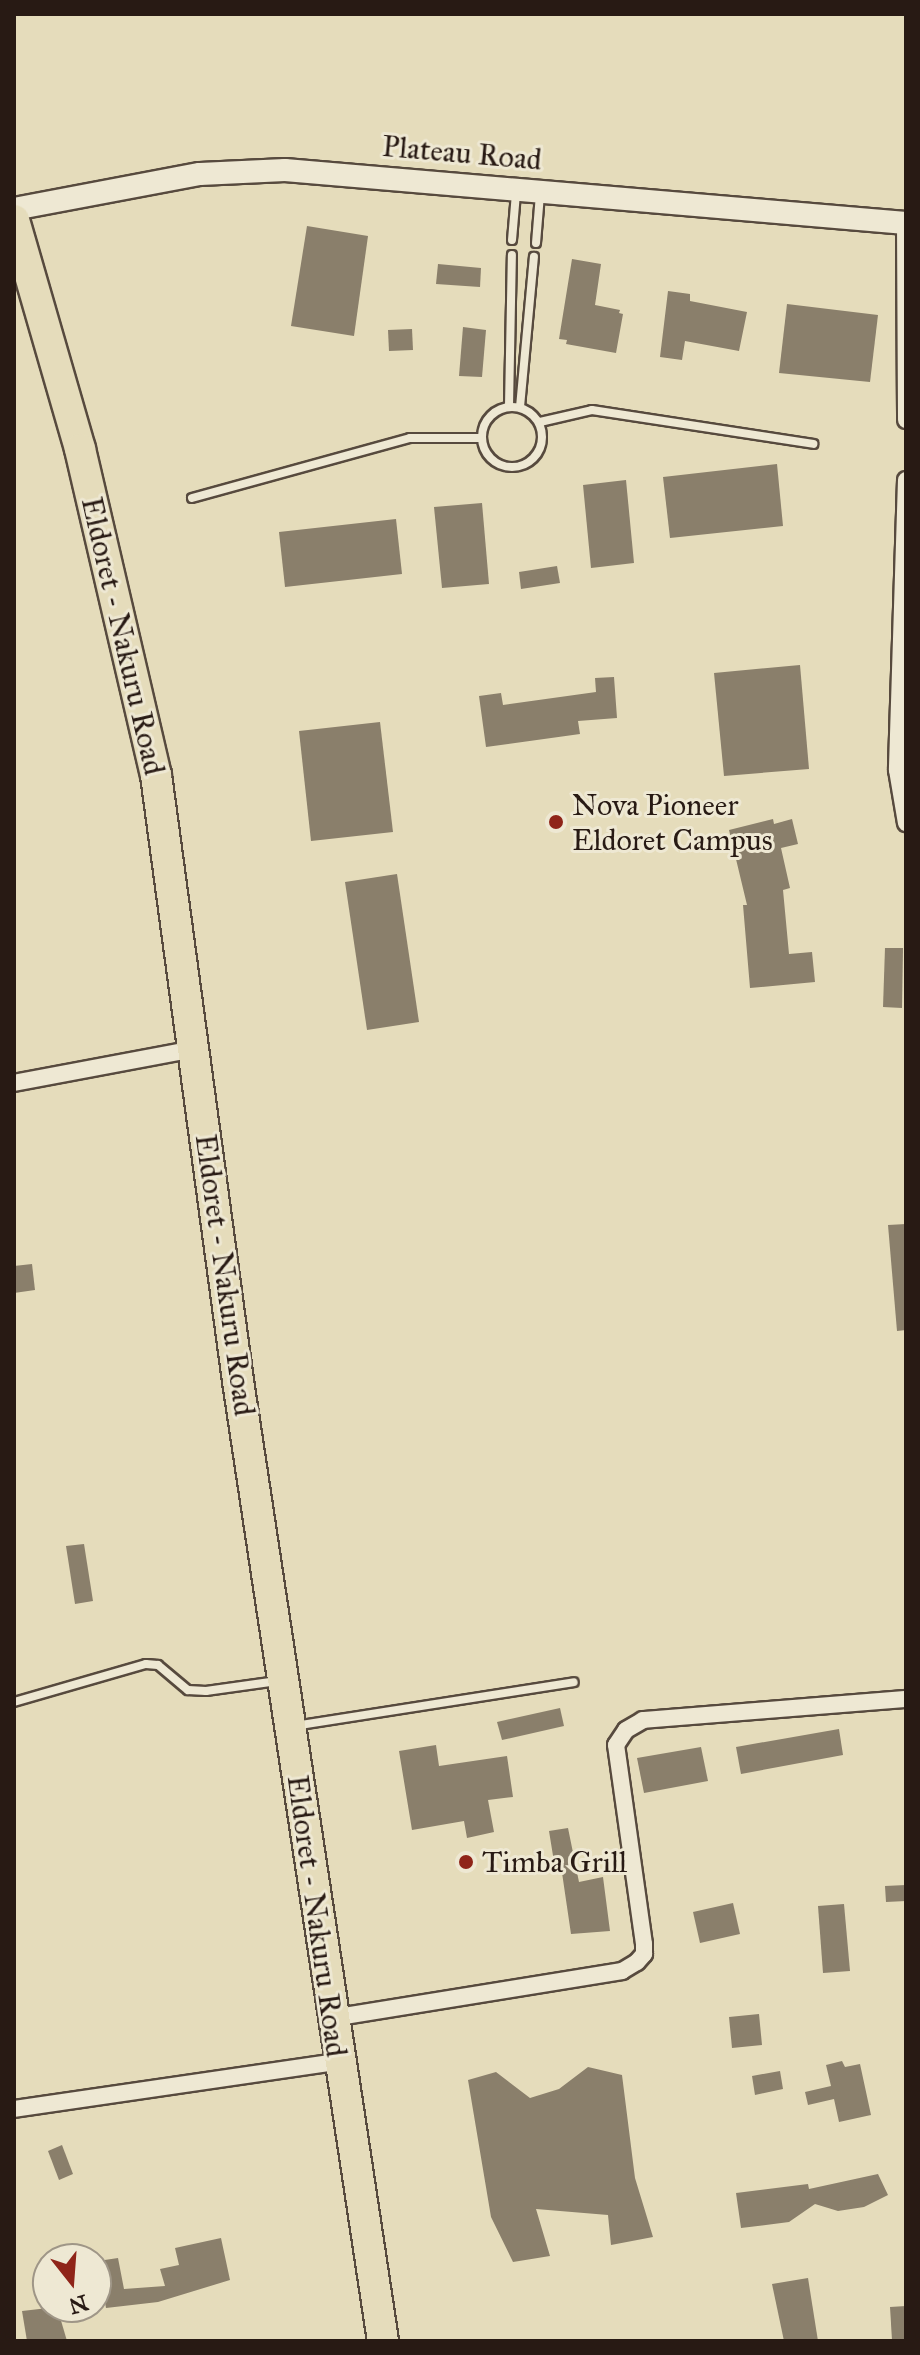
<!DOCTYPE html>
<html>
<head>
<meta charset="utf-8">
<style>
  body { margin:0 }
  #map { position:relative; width:920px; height:2355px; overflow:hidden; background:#e5dcbb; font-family:"IM FELL Great Primer",serif }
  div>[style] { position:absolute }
  .building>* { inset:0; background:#8a7f6b }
  .roads { filter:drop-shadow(2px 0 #574a3e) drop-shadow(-2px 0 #574a3e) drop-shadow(0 2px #574a3e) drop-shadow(0 -2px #574a3e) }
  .lane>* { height:8px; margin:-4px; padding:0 4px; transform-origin:4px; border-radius:4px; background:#eee8d3 }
  .lane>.ring { margin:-4px; padding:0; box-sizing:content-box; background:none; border:8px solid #eee8d3; border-radius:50% }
  .street>* { height:16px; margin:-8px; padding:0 8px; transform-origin:8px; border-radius:8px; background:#eee8d3 }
  .secondary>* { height:22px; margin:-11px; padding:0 11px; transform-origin:11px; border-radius:11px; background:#eee8d3 }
  .highway>* { height:30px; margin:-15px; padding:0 15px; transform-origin:15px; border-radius:15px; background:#e5dcbb }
  .dots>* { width:22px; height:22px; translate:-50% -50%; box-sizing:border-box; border:4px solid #eee8d3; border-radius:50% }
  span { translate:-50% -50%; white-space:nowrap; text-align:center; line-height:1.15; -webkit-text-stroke:6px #eee8d3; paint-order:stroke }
  .street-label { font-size:30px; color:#281a14 }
  .poi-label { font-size:30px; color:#281a14 }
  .left { translate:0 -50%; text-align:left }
  .frame { position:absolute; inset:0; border:16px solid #281a14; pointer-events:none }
  .north { position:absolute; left:32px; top:2243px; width:80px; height:80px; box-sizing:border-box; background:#eee8d3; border:2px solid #9f9687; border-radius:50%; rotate:163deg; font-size:22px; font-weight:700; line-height:32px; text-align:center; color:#281a14 }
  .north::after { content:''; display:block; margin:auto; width:28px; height:36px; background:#8f2418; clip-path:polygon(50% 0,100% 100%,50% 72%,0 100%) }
</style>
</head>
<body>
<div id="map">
  <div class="building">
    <div style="clip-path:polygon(307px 226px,368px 236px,354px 336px,291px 326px)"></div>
    <div style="clip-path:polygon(572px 259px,601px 264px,595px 305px,620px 310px,619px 313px,623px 314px,616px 353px,566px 344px,567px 340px,559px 339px)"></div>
    <div style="clip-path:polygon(438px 264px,481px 268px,480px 287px,436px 284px)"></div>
    <div style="clip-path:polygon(668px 291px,690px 294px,690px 301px,747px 312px,739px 351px,685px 341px,682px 360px,660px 357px)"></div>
    <div style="clip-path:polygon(787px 304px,878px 315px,870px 382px,779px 373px)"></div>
    <div style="clip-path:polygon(463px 327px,486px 330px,482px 377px,459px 376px)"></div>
    <div style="clip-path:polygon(412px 329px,413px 350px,389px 351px,388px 330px)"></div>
    <div style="clip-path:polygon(777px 464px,783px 526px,670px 538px,663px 477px)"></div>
    <div style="clip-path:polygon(626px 480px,634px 563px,591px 568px,583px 485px)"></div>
    <div style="clip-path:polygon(482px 503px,489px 584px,442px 588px,434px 507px)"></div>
    <div style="clip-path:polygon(396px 519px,402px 574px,285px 587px,279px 532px)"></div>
    <div style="clip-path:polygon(557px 566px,560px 583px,521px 589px,519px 572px)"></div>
    <div style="clip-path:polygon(800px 665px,809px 769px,724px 776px,714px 673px)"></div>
    <div style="clip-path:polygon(614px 677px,617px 718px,578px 721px,580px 734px,486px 747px,479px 696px,501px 693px,503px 705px,596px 692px,595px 678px)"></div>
    <div style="clip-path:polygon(380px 722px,393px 832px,311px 841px,299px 731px)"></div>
    <div style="clip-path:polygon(773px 819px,774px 824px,792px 819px,798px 844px,781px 848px,790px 888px,783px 890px,789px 954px,812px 952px,815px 982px,750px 988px,743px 905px,747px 905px,729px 830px)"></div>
    <div style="clip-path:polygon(397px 874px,419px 1022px,367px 1030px,345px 882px)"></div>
    <div style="clip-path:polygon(885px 948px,903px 948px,902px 1008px,883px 1007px)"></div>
    <div style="clip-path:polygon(906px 1224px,906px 1330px,897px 1331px,888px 1225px)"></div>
    <div style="clip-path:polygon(32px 1264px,35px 1290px,14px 1293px,14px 1266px)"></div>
    <div style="clip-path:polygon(84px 1544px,93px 1601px,75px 1604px,66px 1546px)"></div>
    <div style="clip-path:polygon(560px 1708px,564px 1726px,502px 1740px,497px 1722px)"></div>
    <div style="clip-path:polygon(839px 1729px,843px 1755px,741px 1774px,736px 1747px)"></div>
    <div style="clip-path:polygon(436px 1745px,439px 1766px,507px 1756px,513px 1797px,488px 1800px,494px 1832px,467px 1838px,464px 1821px,412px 1830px,399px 1751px)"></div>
    <div style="clip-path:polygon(701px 1747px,708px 1781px,644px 1793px,637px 1758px)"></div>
    <div style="clip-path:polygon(568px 1828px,579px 1882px,603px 1877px,610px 1931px,571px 1934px,561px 1866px,555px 1868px,549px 1831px)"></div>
    <div style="clip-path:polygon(906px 1885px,906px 1901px,886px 1902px,885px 1886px)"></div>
    <div style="clip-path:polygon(733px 1903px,740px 1934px,700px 1943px,693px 1912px)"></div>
    <div style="clip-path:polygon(844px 1904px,850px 1971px,823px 1973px,818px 1906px)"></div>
    <div style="clip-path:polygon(759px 2014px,762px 2045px,732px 2048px,729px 2017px)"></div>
    <div style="clip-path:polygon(842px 2061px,845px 2067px,860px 2064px,871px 2115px,839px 2122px,834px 2099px,808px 2105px,805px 2092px,831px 2086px,826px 2065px)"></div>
    <div style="clip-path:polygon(588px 2067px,622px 2075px,635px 2178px,653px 2237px,611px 2245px,608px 2215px,536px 2209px,550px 2256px,513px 2262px,491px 2217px,468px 2080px,496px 2072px,530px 2098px,559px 2089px)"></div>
    <div style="clip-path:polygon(780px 2071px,783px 2089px,755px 2095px,752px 2076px)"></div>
    <div style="clip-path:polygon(62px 2145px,73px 2174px,59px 2180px,48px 2151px)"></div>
    <div style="clip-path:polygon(878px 2174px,888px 2195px,864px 2207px,838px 2211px,815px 2204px,789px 2222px,741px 2228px,736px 2193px,808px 2184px,809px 2189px)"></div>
    <div style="clip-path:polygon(221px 2238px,230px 2280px,158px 2302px,106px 2308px,98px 2261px,118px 2258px,124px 2289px,165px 2286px,160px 2269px,179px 2265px,175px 2248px)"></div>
    <div style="clip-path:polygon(808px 2278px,818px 2341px,784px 2341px,772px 2284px)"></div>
    <div style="clip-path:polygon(906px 2306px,906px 2339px,892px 2340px,890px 2307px)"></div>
    <div style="clip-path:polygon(57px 2307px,67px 2341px,27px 2341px,22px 2311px)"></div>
  </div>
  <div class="roads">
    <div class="lane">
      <div style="left:512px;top:240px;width:47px;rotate:-85.1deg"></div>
      <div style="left:536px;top:243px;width:49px;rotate:-85.3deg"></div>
      <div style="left:509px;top:406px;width:151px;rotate:-88.9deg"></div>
      <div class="ring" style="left:482px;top:407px;width:52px;height:52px"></div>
      <div style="left:520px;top:407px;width:151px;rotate:-84.7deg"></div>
      <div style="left:540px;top:422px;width:53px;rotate:-13deg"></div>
      <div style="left:592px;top:410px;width:224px;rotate:8.7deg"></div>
      <div style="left:192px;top:498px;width:226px;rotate:-15.4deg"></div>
      <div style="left:410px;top:438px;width:72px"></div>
      <div style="left:14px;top:1702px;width:137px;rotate:-16.1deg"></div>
      <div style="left:146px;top:1664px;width:12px;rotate:5deg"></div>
      <div style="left:158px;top:1665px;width:39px;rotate:40deg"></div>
      <div style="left:188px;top:1690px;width:18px;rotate:3deg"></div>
      <div style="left:206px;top:1691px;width:72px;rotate:-8deg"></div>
      <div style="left:294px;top:1726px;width:283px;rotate:-8.9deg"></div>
    </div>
    <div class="street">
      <div style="left:905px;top:223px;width:197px;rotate:89.7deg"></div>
      <div style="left:906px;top:480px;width:290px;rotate:91.8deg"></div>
      <div style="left:897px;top:770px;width:54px;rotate:80.4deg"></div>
      <div style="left:14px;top:1083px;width:183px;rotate:-10.7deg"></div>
      <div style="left:332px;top:2018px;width:294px;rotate:-9.2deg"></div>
      <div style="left:622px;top:1971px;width:17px;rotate:-31deg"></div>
      <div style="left:637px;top:1962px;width:11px;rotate:-49deg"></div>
      <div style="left:644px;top:1954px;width:10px;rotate:-90deg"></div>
      <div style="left:644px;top:1944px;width:201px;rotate:-98deg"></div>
      <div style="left:616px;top:1745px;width:18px;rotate:-56deg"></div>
      <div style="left:626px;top:1730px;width:20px;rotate:-30deg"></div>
      <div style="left:643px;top:1720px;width:264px;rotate:-4.6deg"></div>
      <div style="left:14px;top:2109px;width:327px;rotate:-8.3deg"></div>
    </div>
    <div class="secondary">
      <div style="left:14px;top:209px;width:189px;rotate:-10.7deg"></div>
      <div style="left:200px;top:174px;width:85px;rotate:-2.7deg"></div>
      <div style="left:285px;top:170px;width:623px;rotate:4.88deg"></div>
    </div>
    <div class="highway">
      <div style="left:14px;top:220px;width:238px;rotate:73.9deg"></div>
      <div style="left:80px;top:449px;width:335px;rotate:76.9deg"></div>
      <div style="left:156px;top:775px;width:612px;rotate:82.29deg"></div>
      <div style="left:238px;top:1381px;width:971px;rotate:81.41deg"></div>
    </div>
  </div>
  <div class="dots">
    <div style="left:556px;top:822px;background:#8f2418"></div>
    <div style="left:466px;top:1862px;background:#8f2418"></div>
  </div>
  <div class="street-label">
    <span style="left:462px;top:153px;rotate:5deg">Plateau Road</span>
    <span style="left:123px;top:636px;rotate:77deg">Eldoret - Nakuru Road</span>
    <span style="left:225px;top:1275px;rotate:82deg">Eldoret - Nakuru Road</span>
    <span style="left:317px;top:1916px;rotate:82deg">Eldoret - Nakuru Road</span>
  </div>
  <div class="poi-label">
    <span class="left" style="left:572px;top:822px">Nova Pioneer<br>Eldoret Campus</span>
    <span class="left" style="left:482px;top:1862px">Timba Grill</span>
  </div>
  <div class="frame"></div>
  <div class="north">N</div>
</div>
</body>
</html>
